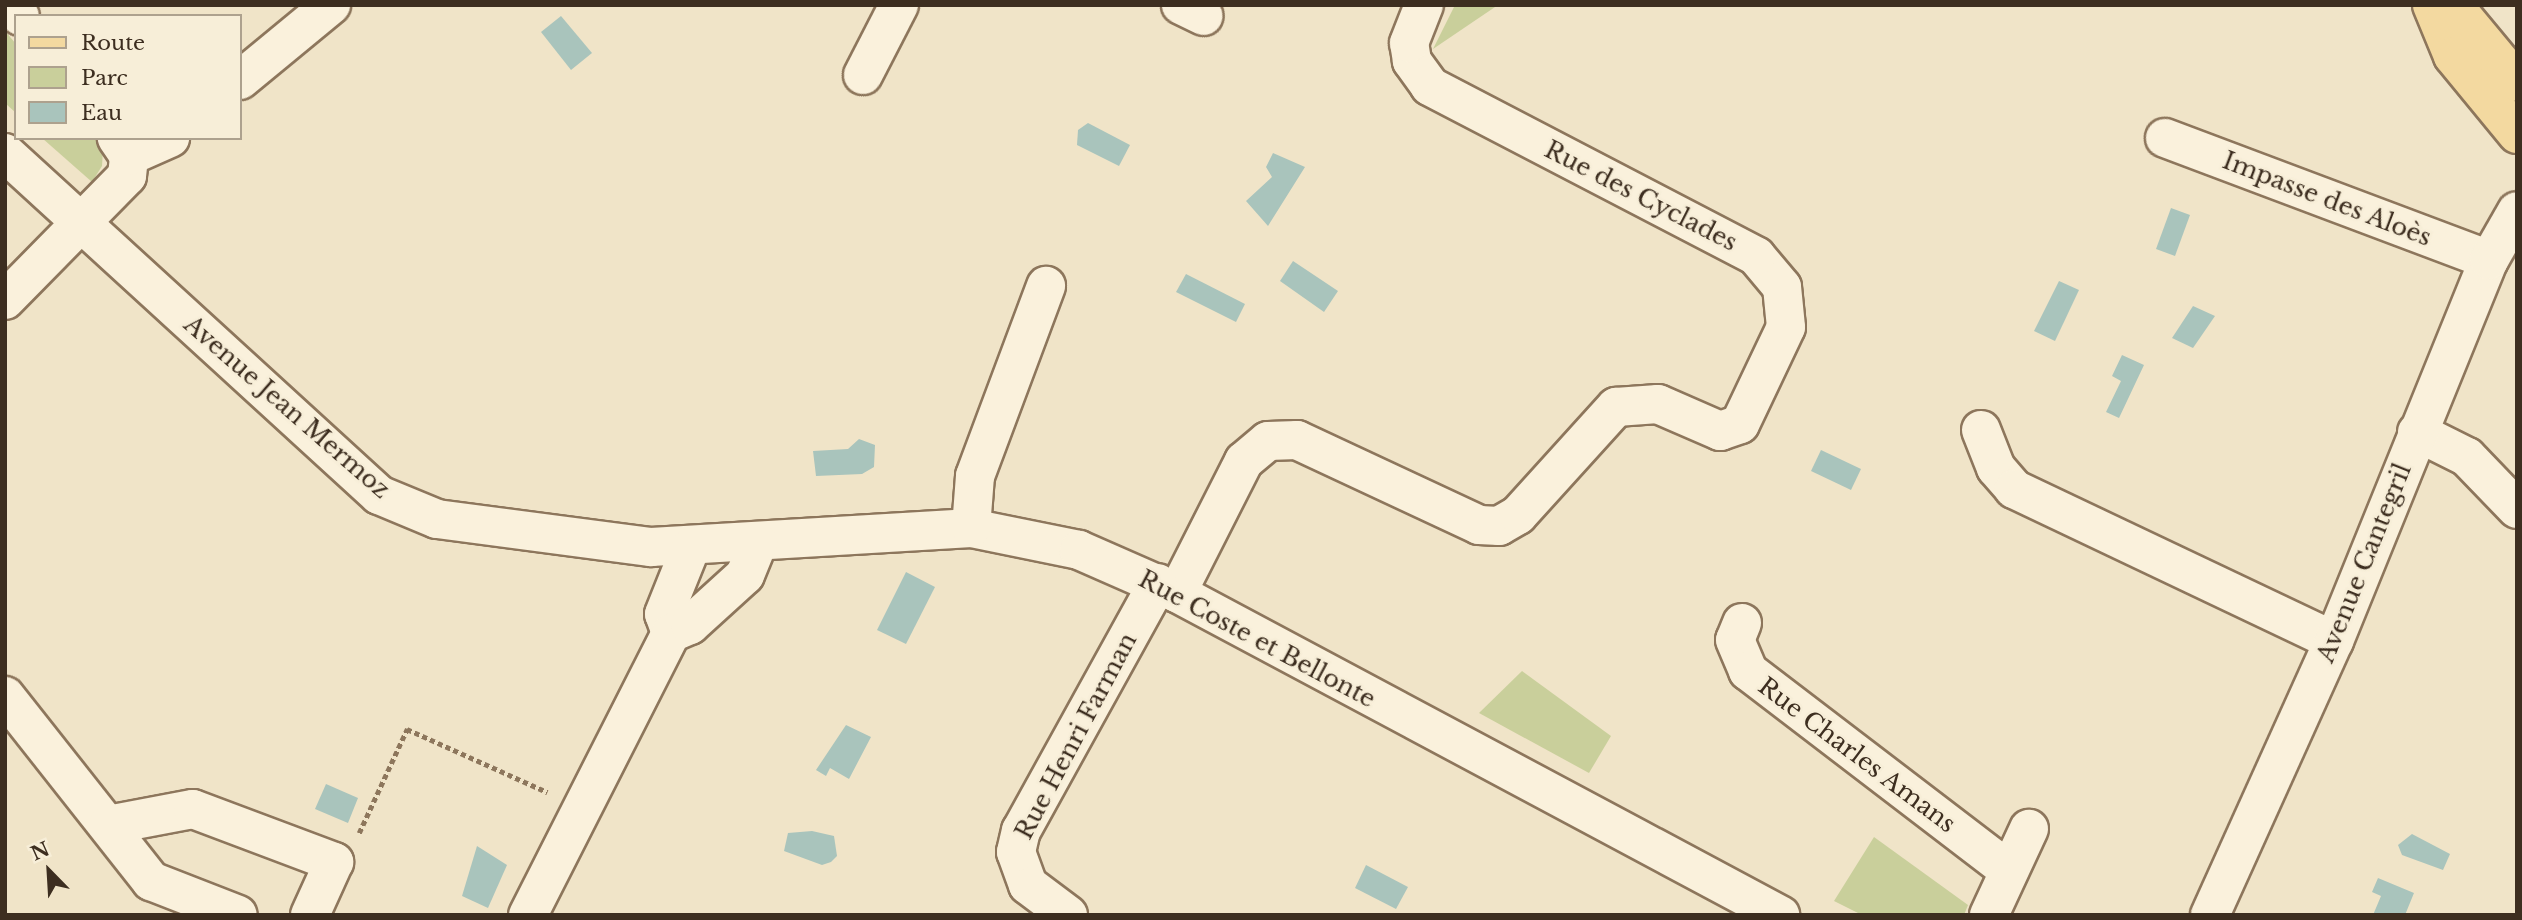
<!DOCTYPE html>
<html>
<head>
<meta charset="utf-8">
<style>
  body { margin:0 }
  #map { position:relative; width:2522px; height:920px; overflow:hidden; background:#f0e4c8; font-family:"Libre Baskerville",serif }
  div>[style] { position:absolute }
  .green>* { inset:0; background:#c9cf9b }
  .water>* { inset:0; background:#a9c4bc }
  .path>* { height:4.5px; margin-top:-2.25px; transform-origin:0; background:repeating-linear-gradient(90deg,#8d765c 0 5px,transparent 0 8.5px) }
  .roads { filter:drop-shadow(2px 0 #8d765c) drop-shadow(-2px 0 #8d765c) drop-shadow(0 2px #8d765c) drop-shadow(0 -2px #8d765c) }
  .minor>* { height:38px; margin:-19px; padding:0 19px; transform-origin:19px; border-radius:19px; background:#faf1dc }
  .major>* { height:38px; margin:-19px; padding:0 19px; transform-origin:19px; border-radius:19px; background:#f3d9a0 }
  span { translate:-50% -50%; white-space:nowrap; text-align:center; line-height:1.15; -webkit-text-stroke:5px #f7eed8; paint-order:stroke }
  .street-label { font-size:24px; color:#3d2e20 }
  .frame { position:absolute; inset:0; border:7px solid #3d2e20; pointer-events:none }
  .legend { position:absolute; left:14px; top:14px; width:228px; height:126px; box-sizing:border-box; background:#f7eed8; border:2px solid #ada18e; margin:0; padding:9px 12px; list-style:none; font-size:21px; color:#3d2e20 }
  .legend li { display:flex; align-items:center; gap:14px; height:35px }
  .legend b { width:35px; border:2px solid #ada18e }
  .north { position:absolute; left:14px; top:836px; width:70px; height:70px; -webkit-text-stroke:5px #f7eed8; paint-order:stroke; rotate:336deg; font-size:19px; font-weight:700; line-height:28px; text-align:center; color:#3d2e20 }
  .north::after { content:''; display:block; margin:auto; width:24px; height:32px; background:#3d2e20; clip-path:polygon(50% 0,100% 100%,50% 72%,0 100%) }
</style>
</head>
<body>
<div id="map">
  <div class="green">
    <div style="clip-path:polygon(1455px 5px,1498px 5px,1433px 49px)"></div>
    <div style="clip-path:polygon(5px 31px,16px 44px,16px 113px,5px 103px)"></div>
    <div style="clip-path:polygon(42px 138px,94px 138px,103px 149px,102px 166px,92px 182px)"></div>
    <div style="clip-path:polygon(1522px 671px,1611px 736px,1589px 773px,1479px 713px)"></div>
    <div style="clip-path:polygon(1874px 837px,1968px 905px,1964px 915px,1862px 915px,1834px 901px)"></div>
  </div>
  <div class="water">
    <div style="clip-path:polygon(561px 16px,592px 53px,571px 70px,541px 32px)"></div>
    <div style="clip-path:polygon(1088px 123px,1130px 145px,1119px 166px,1077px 145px,1078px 130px)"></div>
    <div style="clip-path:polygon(1273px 153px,1305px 167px,1268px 226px,1246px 201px,1272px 177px,1266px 167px)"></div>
    <div style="clip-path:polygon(2171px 208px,2190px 215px,2175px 256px,2156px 249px)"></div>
    <div style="clip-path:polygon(1293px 261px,1338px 291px,1324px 312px,1280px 281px)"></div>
    <div style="clip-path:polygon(1186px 274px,1245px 304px,1236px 322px,1176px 292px)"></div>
    <div style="clip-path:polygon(2059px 281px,2079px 290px,2055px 341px,2034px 331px)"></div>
    <div style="clip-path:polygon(2193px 306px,2215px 316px,2193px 348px,2172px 338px)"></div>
    <div style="clip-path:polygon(2122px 355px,2144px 365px,2119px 418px,2106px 412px,2121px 381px,2112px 376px)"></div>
    <div style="clip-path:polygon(859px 439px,875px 445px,874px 467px,862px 474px,816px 476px,813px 451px,848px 449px)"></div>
    <div style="clip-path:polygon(1821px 450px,1861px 469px,1851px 490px,1811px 471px)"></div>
    <div style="clip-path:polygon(906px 572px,935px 587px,906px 644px,877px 630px)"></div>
    <div style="clip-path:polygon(846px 725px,871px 737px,849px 779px,830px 768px,826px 776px,816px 770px)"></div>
    <div style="clip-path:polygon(326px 784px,358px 798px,348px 823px,315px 809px)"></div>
    <div style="clip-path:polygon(812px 831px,834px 836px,837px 856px,831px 862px,822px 865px,784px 851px,788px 833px)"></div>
    <div style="clip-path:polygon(2412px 834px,2450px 854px,2443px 870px,2402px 855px,2398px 845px)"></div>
    <div style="clip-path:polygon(477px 846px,507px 865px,488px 908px,462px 896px)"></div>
    <div style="clip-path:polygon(1366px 865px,1408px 887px,1396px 909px,1355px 888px)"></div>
    <div style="clip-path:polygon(2378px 878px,2414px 893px,2405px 915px,2373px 915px,2381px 896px,2372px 892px)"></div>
  </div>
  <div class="path">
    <div style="left:359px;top:833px;width:115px;rotate:-65.2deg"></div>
    <div style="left:407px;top:729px;width:154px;rotate:24.2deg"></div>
  </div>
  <div class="roads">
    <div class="minor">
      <div style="left:11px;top:5px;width:14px;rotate:51deg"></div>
      <div style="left:1181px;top:5px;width:25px;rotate:26deg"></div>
      <div style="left:863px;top:75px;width:79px;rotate:-62.8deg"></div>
      <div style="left:240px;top:80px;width:118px;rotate:-39.5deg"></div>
      <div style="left:2165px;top:138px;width:346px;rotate:20.6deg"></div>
      <div style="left:5px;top:153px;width:507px;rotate:42.44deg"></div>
      <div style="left:379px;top:495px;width:63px;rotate:22.5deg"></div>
      <div style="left:437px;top:519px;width:216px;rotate:7.5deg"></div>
      <div style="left:651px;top:547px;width:321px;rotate:-3.4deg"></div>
      <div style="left:971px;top:528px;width:110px;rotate:11.5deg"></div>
      <div style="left:1079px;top:550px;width:107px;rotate:23.7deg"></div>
      <div style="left:1177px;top:593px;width:684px;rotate:28.1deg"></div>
      <div style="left:129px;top:156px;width:45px;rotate:-23.7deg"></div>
      <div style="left:5px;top:300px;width:174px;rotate:-45.5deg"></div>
      <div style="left:127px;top:176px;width:20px;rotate:-84deg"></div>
      <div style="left:129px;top:156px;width:22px;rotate:-124deg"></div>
      <div style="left:1981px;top:430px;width:41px;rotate:68.5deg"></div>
      <div style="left:1996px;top:468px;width:28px;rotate:49deg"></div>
      <div style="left:2014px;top:489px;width:354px;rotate:25.4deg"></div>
      <div style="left:2417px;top:432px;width:56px;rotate:26.6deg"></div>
      <div style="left:2467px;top:457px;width:72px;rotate:46.1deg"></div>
      <div style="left:971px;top:528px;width:52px;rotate:-85.6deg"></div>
      <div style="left:975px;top:476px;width:203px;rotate:-69.5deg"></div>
      <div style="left:1177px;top:593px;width:148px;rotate:-63.1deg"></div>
      <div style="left:1244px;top:461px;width:31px;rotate:-40deg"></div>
      <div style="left:1268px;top:441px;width:29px;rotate:-2deg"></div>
      <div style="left:1297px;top:440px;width:201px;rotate:25deg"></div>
      <div style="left:1479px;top:525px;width:20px;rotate:3deg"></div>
      <div style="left:1499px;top:526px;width:22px;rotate:-30deg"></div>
      <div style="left:1518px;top:515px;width:146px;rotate:-47.8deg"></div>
      <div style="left:1616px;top:407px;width:42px;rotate:-4.1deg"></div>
      <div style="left:1658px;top:404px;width:68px;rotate:23.5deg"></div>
      <div style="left:1720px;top:431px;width:21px;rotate:-19deg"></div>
      <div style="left:1740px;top:424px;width:107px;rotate:-64.6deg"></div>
      <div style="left:1786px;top:327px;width:40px;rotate:-95.7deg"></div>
      <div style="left:1782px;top:287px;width:40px;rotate:-130deg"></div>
      <div style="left:1756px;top:256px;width:368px;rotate:-152.5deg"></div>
      <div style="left:1430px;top:86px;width:31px;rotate:-126deg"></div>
      <div style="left:1412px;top:61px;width:18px;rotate:-99deg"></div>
      <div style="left:1409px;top:43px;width:41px;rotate:-68.5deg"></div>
      <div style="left:1742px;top:623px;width:18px;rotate:112deg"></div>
      <div style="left:1735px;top:640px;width:34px;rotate:67deg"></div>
      <div style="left:1748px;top:671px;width:327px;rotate:37.4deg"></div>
      <div style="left:671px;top:633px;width:20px;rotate:-110deg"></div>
      <div style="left:664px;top:614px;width:72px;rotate:-68.1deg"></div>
      <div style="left:5px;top:696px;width:236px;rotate:51.7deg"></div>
      <div style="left:151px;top:881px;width:93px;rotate:21.3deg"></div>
      <div style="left:108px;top:825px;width:86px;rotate:-10.7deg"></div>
      <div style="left:193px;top:809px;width:151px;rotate:20.6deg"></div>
      <div style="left:334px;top:862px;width:58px;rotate:114.4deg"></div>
      <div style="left:528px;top:915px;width:316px;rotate:-63.1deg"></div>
      <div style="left:671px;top:633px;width:21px;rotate:-23deg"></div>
      <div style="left:690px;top:625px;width:74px;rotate:-42.3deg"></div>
      <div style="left:745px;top:575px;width:35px;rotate:-68deg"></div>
      <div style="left:1068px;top:915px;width:50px;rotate:-143.1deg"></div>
      <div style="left:1028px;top:885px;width:35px;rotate:-110deg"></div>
      <div style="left:1016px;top:852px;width:22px;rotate:-77deg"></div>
      <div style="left:1021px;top:831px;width:283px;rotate:-61.1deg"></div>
      <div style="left:1989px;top:915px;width:95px;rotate:-65.1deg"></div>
      <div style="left:2210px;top:915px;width:301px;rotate:-65.7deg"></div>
      <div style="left:2334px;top:641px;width:411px;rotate:-67.9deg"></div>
      <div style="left:2489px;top:260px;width:56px;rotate:-60.3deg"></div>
    </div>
    <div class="major">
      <div style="left:2432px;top:5px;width:55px;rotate:67.6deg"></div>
      <div style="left:2453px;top:56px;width:101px;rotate:50.6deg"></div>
      <div style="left:2453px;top:5px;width:100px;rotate:50.3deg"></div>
    </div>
  </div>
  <div class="street-label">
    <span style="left:1641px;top:196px;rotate:27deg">Rue des Cyclades</span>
    <span style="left:2327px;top:199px;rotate:21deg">Impasse des Aloès</span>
    <span style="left:287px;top:407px;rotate:41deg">Avenue Jean Mermoz</span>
    <span style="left:2364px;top:563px;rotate:-68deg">Avenue Cantegril</span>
    <span style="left:1257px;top:639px;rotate:28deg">Rue Coste et Bellonte</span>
    <span style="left:1076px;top:736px;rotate:-62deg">Rue Henri Farman</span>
    <span style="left:1857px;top:755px;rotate:37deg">Rue Charles Amans</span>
  </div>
  <div class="frame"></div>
  <ul class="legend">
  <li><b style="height:9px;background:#f3d9a0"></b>Route</li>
  <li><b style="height:19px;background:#c9cf9b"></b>Parc</li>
  <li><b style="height:19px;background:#a9c4bc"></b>Eau</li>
  </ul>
  <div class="north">N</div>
</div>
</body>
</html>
